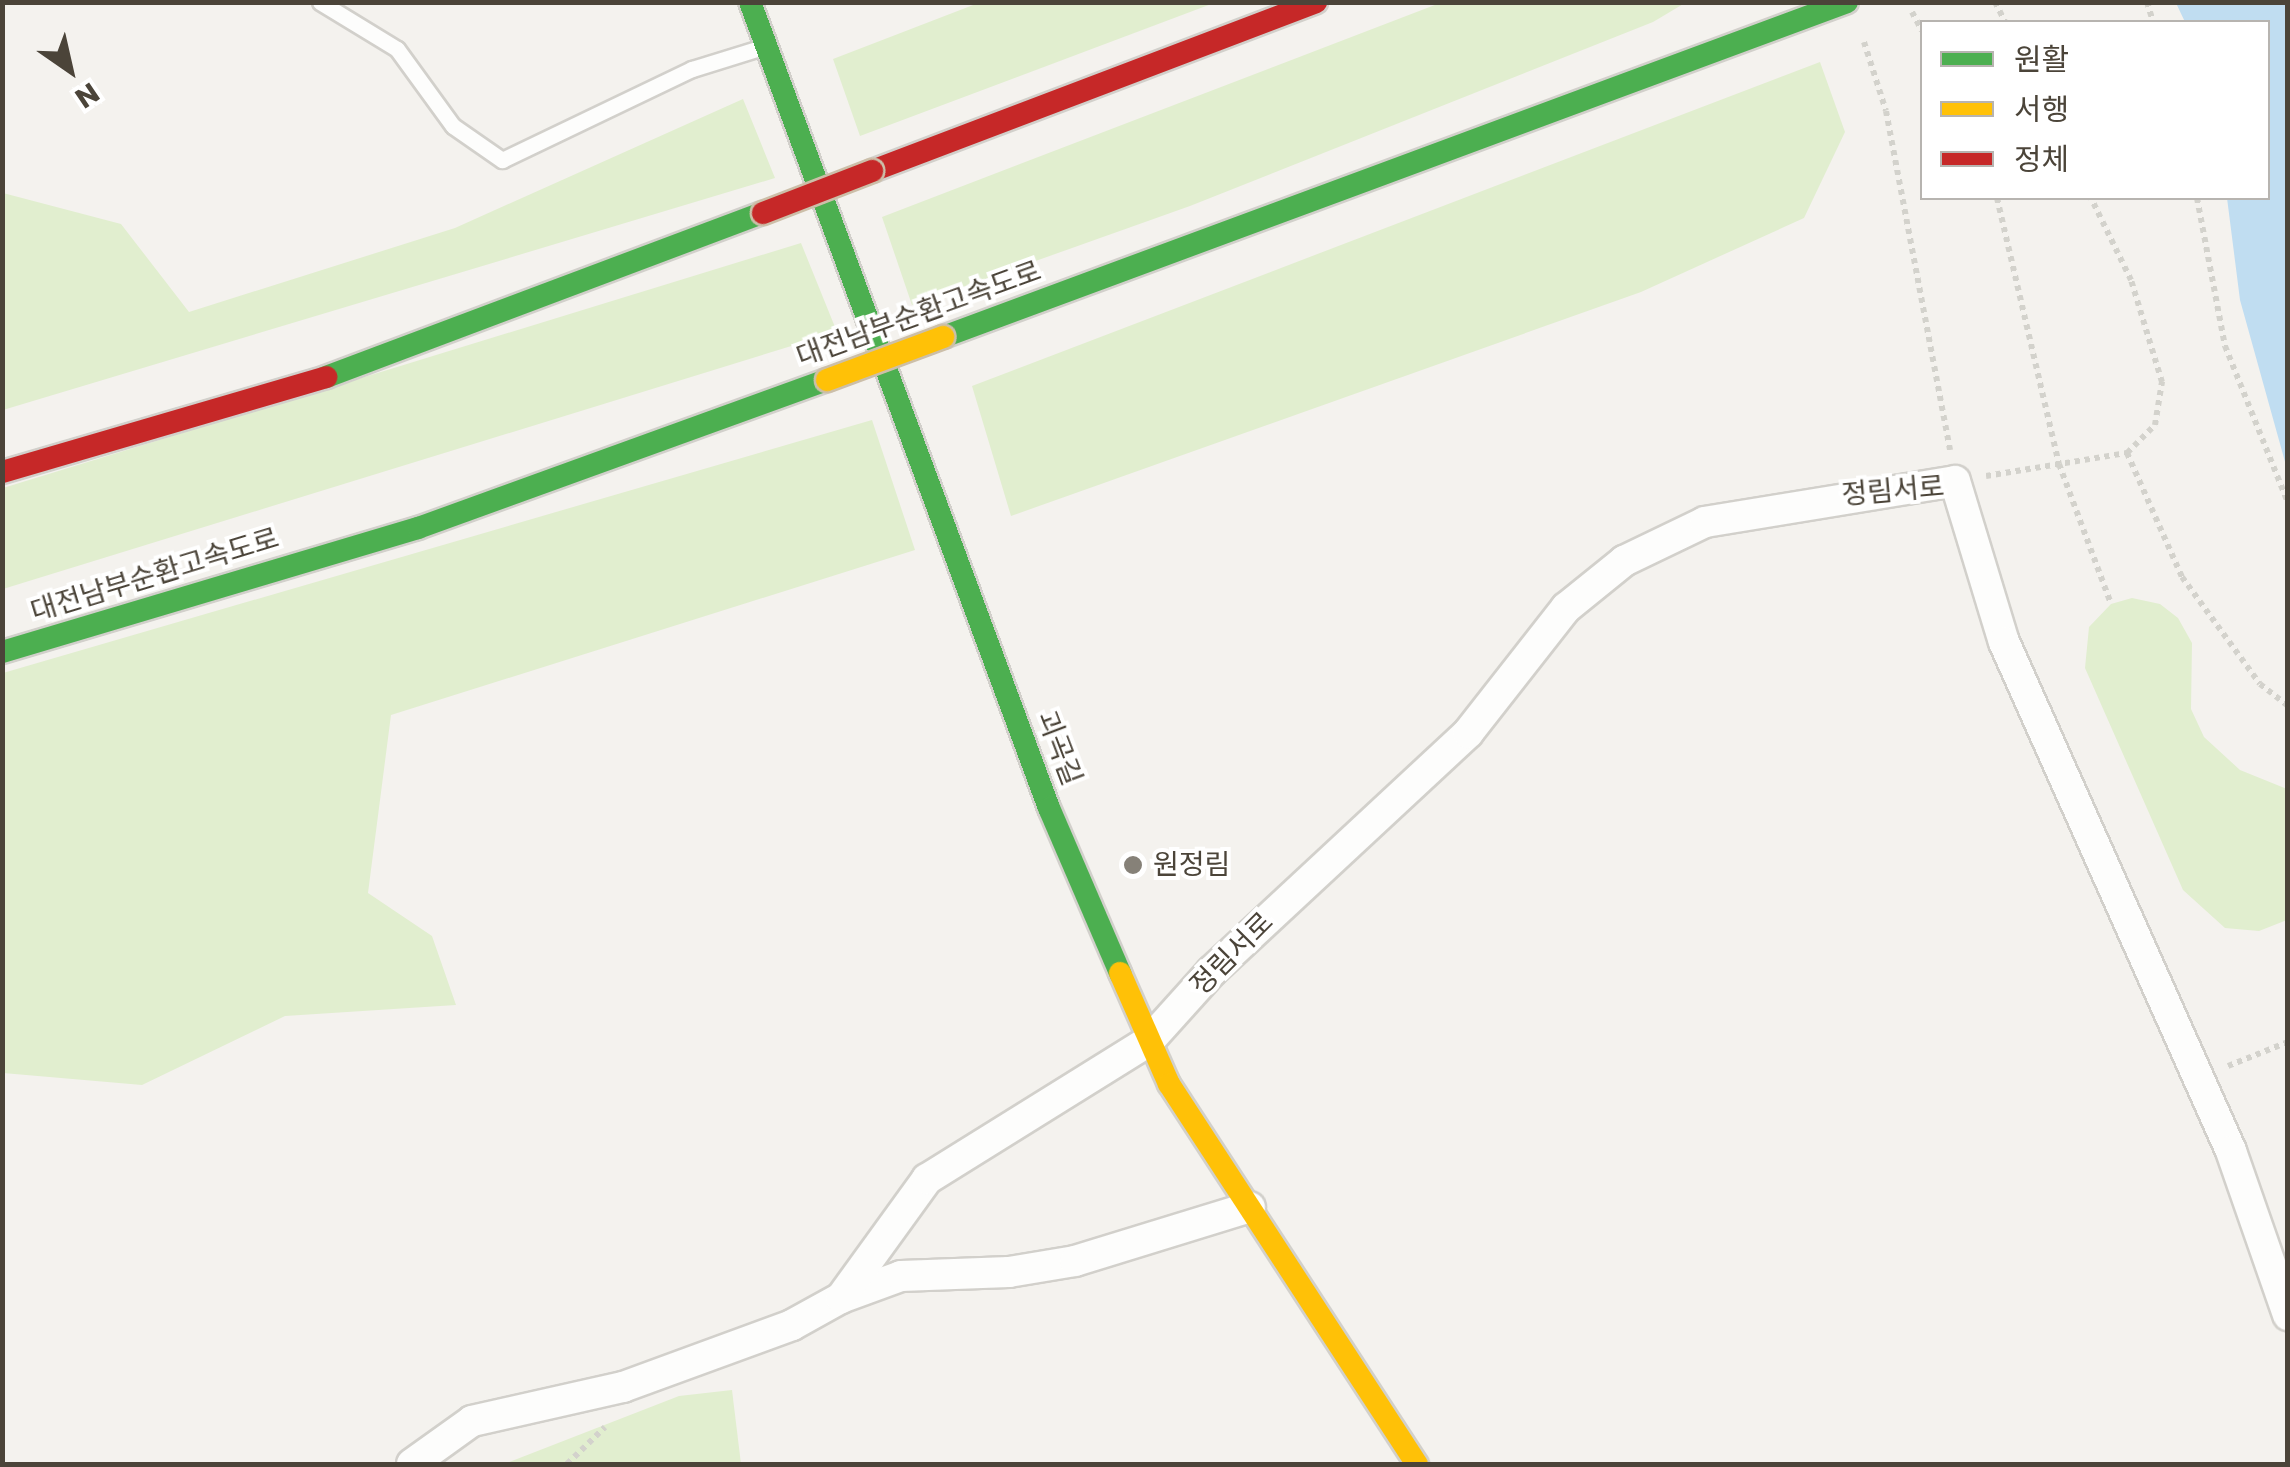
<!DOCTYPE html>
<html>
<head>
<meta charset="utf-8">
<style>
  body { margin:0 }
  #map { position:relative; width:2290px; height:1467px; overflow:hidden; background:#f4f2ee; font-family:Poppins,"Noto Sans KR",sans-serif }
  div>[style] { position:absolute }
  .green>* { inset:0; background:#e1eecf }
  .water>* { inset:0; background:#c0ddf1 }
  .path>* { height:6px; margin-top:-3px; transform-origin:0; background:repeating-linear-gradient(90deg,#d3d2cc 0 5px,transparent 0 10px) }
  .roads { filter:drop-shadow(2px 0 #d2d0cb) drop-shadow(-2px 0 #d2d0cb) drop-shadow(0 2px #d2d0cb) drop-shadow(0 -2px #d2d0cb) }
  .lane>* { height:15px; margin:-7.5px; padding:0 7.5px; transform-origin:7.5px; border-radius:7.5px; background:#fdfdfc }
  .street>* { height:30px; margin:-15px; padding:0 15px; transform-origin:15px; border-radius:15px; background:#fdfdfc }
  .fast>* { height:22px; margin:-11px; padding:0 11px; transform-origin:11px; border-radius:11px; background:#4caf50 }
  .slow>* { height:22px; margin:-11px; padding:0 11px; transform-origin:11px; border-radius:11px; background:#ffc107 }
  .jam>* { height:22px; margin:-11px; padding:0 11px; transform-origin:11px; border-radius:11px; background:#c62828 }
  .bridges { filter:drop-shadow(2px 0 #ccbfa9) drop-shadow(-2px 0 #ccbfa9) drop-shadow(0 2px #ccbfa9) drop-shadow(0 -2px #ccbfa9) }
  .slow-bridge>* { height:22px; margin:-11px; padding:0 11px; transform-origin:11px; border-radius:11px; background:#ffc107 }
  .jam-bridge>* { height:22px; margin:-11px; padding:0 11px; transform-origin:11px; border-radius:11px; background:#c62828 }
  .dots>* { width:28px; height:28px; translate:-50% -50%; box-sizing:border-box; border:5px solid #fff; border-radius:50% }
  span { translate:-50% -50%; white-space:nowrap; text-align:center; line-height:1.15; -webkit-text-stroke:8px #fff; paint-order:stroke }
  .street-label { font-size:28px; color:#4b4439 }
  .poi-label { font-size:28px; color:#4b4439 }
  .left { translate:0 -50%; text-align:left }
  .frame { position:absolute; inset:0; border:5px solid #4b4439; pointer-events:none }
  .legend { position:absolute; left:1920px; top:20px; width:350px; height:180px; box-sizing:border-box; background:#fff; border:2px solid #b7b4b0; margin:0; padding:12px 18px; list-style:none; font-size:30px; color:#4b4439 }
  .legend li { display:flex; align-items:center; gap:20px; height:50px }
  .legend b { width:50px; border:2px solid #b7b4b0 }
  .north { position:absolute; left:20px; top:20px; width:100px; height:100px; -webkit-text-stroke:8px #fff; paint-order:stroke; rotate:146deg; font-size:28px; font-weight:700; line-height:40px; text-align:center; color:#4b4439 }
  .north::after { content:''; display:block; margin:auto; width:35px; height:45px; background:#4b4439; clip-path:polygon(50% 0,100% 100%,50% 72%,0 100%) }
</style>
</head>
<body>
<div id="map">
  <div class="green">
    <div style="clip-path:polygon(981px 2px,1214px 2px,1214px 3px,860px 136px,833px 59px)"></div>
    <div style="clip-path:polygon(1440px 3px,1685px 3px,1653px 22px,1190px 206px,912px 305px,882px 217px)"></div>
    <div style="clip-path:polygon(1820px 62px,1845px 132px,1804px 218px,1641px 292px,1011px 516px,972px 386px)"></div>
    <div style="clip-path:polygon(743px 99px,775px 178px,3px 410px,3px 193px,121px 224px,189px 312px,455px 228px)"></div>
    <div style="clip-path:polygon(801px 243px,837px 332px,3px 589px,3px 488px)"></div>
    <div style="clip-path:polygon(872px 420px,915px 550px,391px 715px,368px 893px,432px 936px,456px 1005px,285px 1016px,142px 1085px,3px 1073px,3px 673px)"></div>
    <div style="clip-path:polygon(2132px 598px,2160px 604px,2178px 618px,2192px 643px,2191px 709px,2204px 737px,2240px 770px,2287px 789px,2287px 920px,2259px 931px,2225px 928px,2183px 890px,2085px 668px,2089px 627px,2111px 604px)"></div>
    <div style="clip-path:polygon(732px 1390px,741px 1464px,504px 1464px,679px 1396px)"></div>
  </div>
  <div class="water">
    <div style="clip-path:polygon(2176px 3px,2287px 3px,2287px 469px,2240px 300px,2227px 198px,2268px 198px,2268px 22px,2185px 22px)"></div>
  </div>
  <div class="path">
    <div style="left:1995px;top:2px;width:22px;rotate:63deg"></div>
    <div style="left:2147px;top:2px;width:21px;rotate:73deg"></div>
    <div style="left:1912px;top:12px;width:21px;rotate:62deg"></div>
    <div style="left:1864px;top:42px;width:72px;rotate:72.3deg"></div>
    <div style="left:1886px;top:111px;width:345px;rotate:79.3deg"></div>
    <div style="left:1997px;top:198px;width:273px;rotate:76.9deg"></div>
    <div style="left:2059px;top:464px;width:149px;rotate:69.6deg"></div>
    <div style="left:2197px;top:198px;width:151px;rotate:79.3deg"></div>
    <div style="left:2225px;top:346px;width:169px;rotate:68.1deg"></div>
    <div style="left:2127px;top:453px;width:136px;rotate:66.1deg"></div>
    <div style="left:2182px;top:577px;width:132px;rotate:53.9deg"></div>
    <div style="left:2260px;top:684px;width:36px;rotate:38deg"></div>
    <div style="left:1986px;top:476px;width:143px;rotate:-9.3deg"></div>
    <div style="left:2127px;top:453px;width:40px;rotate:-45deg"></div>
    <div style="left:2155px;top:425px;width:44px;rotate:-80.8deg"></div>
    <div style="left:2162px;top:382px;width:107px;rotate:-106.9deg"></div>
    <div style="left:2131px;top:280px;width:91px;rotate:-116deg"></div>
    <div style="left:2228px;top:1066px;width:65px;rotate:-21.8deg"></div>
    <div style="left:567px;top:1464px;width:53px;rotate:-44.2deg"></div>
  </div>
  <div class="roads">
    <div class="lane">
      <div style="left:320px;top:2px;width:90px;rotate:31.4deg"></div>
      <div style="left:397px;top:49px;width:95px;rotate:54deg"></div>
      <div style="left:453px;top:126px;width:60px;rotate:34.8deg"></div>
      <div style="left:502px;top:160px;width:211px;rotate:-25.6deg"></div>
      <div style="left:692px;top:69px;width:74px;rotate:-17.2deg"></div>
    </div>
    <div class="street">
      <div style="left:841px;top:1298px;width:64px;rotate:-20.1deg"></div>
      <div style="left:901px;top:1276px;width:108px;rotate:-2.1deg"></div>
      <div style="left:1009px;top:1272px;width:67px;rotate:-9.5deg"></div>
      <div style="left:1075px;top:1261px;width:183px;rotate:-17.1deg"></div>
      <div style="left:412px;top:1464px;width:74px;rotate:-35.6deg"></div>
      <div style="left:472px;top:1421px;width:155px;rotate:-12.7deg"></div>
      <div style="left:623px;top:1387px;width:180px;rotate:-20.1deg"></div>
      <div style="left:792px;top:1325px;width:56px;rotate:-28.9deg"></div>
      <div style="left:841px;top:1298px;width:147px;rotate:-54.1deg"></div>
      <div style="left:927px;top:1179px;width:261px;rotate:-31.9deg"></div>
      <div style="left:1149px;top:1041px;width:94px;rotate:-48deg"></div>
      <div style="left:1212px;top:971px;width:350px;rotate:-42.9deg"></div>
      <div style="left:1468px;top:733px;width:159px;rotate:-51.9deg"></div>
      <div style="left:1566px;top:608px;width:75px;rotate:-39deg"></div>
      <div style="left:1624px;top:561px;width:90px;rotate:-25.7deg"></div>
      <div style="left:1705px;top:522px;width:253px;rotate:-9.3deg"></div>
      <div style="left:1955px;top:481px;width:168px;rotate:73.1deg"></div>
      <div style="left:2004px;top:642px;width:557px;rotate:65.96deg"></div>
      <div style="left:2231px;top:1151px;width:174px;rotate:70.8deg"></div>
    </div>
    <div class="fast">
      <div style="left:750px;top:2px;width:860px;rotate:69.65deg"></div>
      <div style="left:1049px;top:808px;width:180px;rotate:66.7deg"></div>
      <div style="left:943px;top:337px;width:964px;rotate:-20.33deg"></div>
      <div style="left:326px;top:377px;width:467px;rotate:-20.6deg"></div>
      <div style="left:2px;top:652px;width:434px;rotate:-16.6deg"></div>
      <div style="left:418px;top:528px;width:435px;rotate:-19.9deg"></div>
    </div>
    <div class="slow">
      <div style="left:1120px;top:973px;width:121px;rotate:66.2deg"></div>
      <div style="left:1169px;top:1084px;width:454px;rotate:56.9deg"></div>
    </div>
    <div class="jam">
      <div style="left:872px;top:171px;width:475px;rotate:-20.8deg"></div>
      <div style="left:2px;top:472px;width:338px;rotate:-16.3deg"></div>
    </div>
  </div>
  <div class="bridges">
    <div class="slow-bridge">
      <div style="left:827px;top:380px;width:124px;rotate:-20.3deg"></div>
    </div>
    <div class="jam-bridge">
      <div style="left:763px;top:213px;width:117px;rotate:-21.1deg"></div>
    </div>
  </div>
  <div class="dots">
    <div style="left:1133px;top:865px;background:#868178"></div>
  </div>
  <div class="street-label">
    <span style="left:919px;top:314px;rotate:-20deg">대전남부순환고속도로</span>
    <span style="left:1893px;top:491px;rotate:-5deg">정림서로</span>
    <span style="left:155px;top:575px;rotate:-17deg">대전남부순환고속도로</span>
    <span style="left:1059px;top:748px;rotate:69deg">괴곡길</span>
    <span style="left:1232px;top:954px;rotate:-45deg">정림서로</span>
  </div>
  <div class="poi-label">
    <span class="left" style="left:1153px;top:865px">원정림</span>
  </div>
  <div class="frame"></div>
  <ul class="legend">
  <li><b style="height:12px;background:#4caf50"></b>원활</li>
  <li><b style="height:12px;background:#ffc107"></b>서행</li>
  <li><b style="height:12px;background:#c62828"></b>정체</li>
  </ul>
  <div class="north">N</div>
</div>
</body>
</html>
